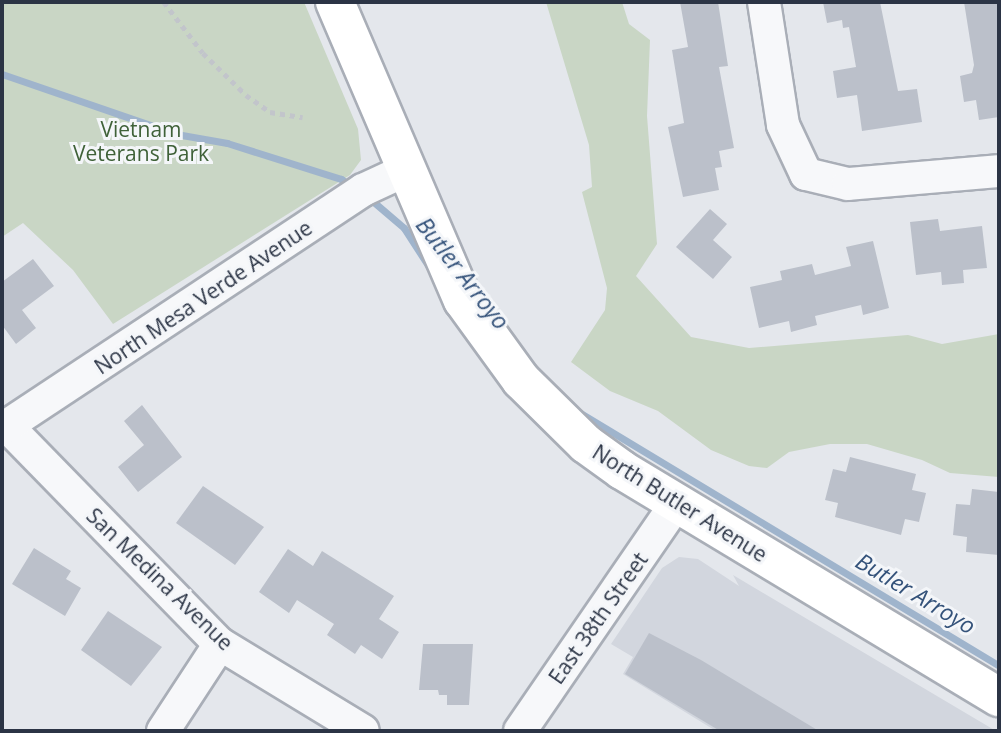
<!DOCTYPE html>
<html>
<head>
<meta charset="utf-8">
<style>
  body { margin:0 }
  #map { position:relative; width:1001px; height:733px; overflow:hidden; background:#e4e7ec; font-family:"Open Sans",sans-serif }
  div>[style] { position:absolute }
  .built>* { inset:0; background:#d2d6de }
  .green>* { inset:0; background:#c9d6c5 }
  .stream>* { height:7px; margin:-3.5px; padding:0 3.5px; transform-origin:3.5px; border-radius:3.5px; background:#9fb4cc }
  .building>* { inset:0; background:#bbc0ca }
  .path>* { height:4.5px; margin-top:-2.25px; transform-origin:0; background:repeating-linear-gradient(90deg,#c2c5cb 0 5px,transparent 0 10px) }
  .roads { filter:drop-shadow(2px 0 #a9aeb7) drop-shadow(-2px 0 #a9aeb7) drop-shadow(0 2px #a9aeb7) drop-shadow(0 -2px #a9aeb7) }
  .minor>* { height:32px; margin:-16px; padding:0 16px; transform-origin:16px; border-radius:16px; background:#f7f8fa }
  .major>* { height:38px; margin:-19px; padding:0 19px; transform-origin:19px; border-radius:19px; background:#fff }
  span { translate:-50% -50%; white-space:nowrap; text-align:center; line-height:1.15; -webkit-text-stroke:6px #f4f6f9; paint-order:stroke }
  .park-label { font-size:21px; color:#3f6138 }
  .street-label { font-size:21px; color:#2b3445 }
  .water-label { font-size:23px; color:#34527a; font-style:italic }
  .frame { position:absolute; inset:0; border:4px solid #2b3445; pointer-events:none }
</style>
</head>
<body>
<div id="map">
  <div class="built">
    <div style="clip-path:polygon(679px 557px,698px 559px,739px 586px,733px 575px,996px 731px,716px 731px,623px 674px,633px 657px,611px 644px,662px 568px)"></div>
  </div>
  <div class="green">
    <div style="clip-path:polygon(2px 2px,304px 2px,358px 129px,361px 160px,350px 175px,113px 324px,73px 270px,23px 223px,2px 237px)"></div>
    <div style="clip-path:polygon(546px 2px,622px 2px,629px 24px,650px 40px,647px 116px,657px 244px,636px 276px,691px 337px,749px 348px,908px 335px,942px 344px,999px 334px,999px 477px,950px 473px,922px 460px,867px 444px,830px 444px,789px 452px,767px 468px,749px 466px,711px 450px,658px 411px,610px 391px,571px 362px,605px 310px,607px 288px,582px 192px,592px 187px,589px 145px)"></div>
  </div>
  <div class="stream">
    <div style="left:2px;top:74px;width:184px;rotate:19deg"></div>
    <div style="left:176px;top:134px;width:52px;rotate:10deg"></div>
    <div style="left:227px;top:143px;width:120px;rotate:17.5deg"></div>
    <div style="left:341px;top:179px;width:14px;rotate:34deg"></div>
    <div style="left:369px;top:198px;width:46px;rotate:40.6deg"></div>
    <div style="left:404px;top:228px;width:46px;rotate:57.3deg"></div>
    <div style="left:577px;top:411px;width:493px;rotate:31.1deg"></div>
  </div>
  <div class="building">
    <div style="clip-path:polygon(680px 2px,718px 2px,728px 66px,719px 67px,734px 148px,719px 151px,722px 167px,715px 168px,719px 190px,683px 197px,668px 127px,684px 123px,672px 50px,688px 47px)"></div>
    <div style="clip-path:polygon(823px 2px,880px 2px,898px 91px,917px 89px,922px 122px,862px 131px,857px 95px,837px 98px,833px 71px,856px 67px,849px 27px,843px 28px,842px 20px,827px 23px)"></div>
    <div style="clip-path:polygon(964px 2px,999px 2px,999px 117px,979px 120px,976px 100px,964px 102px,960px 76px,972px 73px,974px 65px)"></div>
    <div style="clip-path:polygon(710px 209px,727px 224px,713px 240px,732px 257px,713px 279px,676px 247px)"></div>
    <div style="clip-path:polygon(938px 219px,940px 231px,982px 226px,987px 268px,963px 270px,964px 283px,942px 285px,941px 272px,916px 275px,910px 222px)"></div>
    <div style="clip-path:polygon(873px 241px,889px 308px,863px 315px,861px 305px,815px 316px,817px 325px,791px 332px,789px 321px,759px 328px,750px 287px,782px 280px,780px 271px,812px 264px,815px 275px,851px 266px,846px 247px)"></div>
    <div style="clip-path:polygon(33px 259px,54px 286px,22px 310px,36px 328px,16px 344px,2px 325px,2px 282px)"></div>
    <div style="clip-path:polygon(142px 405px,182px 457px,138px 492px,118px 467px,144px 445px,124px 421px)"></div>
    <div style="clip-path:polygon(850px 457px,916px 474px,912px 490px,926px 493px,919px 522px,905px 519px,901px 535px,835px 517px,838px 503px,825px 500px,833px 469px,846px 472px)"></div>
    <div style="clip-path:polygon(203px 486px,264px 527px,235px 565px,176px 523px)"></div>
    <div style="clip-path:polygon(972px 489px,999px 492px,999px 555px,966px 552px,967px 537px,953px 535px,956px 504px,970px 505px)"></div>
    <div style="clip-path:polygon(34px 548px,71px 571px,66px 579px,81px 588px,65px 616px,12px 584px)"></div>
    <div style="clip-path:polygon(288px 549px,313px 566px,322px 551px,394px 596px,379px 619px,399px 632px,382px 659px,361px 645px,355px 654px,327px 635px,334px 624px,297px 600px,289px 613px,259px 592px)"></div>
    <div style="clip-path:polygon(108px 611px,162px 647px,131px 686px,81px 650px)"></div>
    <div style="clip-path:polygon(649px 633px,701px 660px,819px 731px,720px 731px,625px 674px)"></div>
    <div style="clip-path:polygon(423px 644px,473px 644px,469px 705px,447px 705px,447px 695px,439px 695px,438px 690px,419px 690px)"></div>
  </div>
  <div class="path">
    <div style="left:164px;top:2px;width:64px;rotate:52.6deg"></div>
    <div style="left:203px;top:53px;width:60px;rotate:44.3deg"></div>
    <div style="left:246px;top:95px;width:29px;rotate:35deg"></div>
    <div style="left:270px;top:112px;width:33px;rotate:9deg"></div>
  </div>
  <div class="roads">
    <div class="minor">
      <div style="left:764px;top:2px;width:124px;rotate:81.2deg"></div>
      <div style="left:783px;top:125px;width:54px;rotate:64.9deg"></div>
      <div style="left:806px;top:174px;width:43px;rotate:13.4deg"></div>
      <div style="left:848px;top:184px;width:152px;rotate:-4.9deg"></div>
      <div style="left:9px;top:428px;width:302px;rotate:45.7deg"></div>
      <div style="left:220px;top:644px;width:167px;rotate:31.3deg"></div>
      <div style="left:2px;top:429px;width:433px;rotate:-33.5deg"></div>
      <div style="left:363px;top:190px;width:47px;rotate:-24.9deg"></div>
      <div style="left:163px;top:731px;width:104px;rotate:-56.8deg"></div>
      <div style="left:520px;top:731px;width:275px;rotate:-55.5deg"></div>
    </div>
    <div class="major">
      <div style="left:335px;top:2px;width:324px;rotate:66.8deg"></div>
      <div style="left:463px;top:300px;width:99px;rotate:54.1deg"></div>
      <div style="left:521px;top:380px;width:91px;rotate:44.6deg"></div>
      <div style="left:586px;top:444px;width:44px;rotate:35.8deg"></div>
      <div style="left:622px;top:470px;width:440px;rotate:31.1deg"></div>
    </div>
  </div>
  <div class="park-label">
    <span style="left:141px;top:141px">Vietnam<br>Veterans Park</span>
  </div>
  <div class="street-label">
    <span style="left:203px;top:297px;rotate:-34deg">North Mesa Verde Avenue</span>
    <span style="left:680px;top:503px;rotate:32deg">North Butler Avenue</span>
    <span style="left:160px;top:579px;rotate:44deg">San Medina Avenue</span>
    <span style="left:598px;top:618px;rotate:-55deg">East 38th Street</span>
  </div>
  <div class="water-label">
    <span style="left:463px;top:273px;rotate:52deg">Butler Arroyo</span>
    <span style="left:916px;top:593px;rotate:31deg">Butler Arroyo</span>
  </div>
  <div class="frame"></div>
</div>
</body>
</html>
